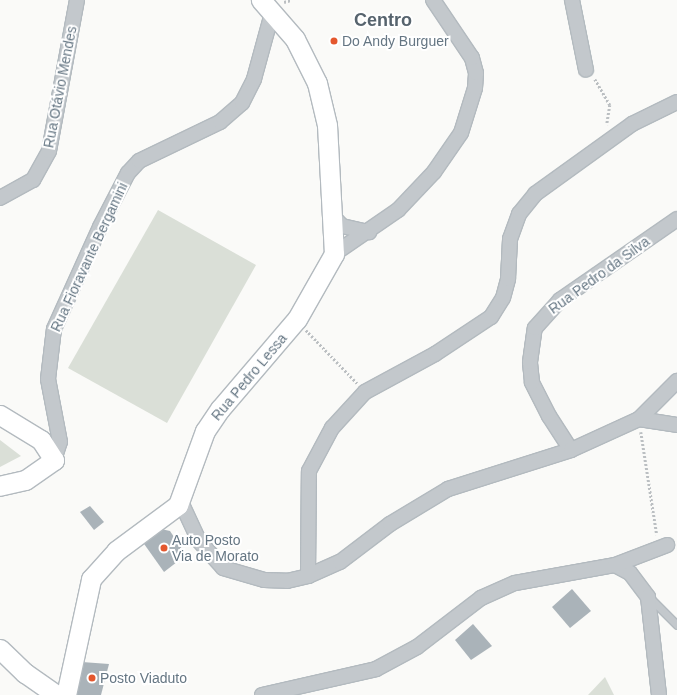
<!DOCTYPE html>
<html>
<head>
<meta charset="utf-8">
<style>
  body { margin:0 }
  #map { position:relative; width:677px; height:695px; overflow:hidden; background:#fafaf8; font-family:Arial,sans-serif }
  div>[style] { position:absolute }
  .green>* { inset:0; background:#dadfd7 }
  .building>* { inset:0; background:#aab3b9 }
  .path>* { height:2.5px; margin-top:-1.25px; transform-origin:0; background:repeating-linear-gradient(90deg,#bbbfc2 0 2px,transparent 0 4px) }
  .roads { filter:drop-shadow(1px 0 #b3babf) drop-shadow(-1px 0 #b3babf) drop-shadow(0 1px #b3babf) drop-shadow(0 -1px #b3babf) }
  .lane>* { height:7px; margin:-3.5px; padding:0 3.5px; transform-origin:3.5px; border-radius:3.5px; background:#c3c8cc }
  .street>* { height:14px; margin:-7px; padding:0 7px; transform-origin:7px; border-radius:7px; background:#c3c8cc }
  .secondary>* { height:19px; margin:-9.5px; padding:0 9.5px; transform-origin:9.5px; border-radius:9.5px; background:#fff }
  .dots>* { width:11px; height:11px; translate:-50% -50%; box-sizing:border-box; border:2px solid #fff; border-radius:50% }
  span { translate:-50% -50%; white-space:nowrap; text-align:center; line-height:1.15; -webkit-text-stroke:4px #fff; paint-order:stroke }
  .poi-label { font-size:14px; color:#657683 }
  .left { translate:0 -50%; text-align:left }
  .street-label { font-size:14px; color:#657683 }
  .district-label { font-size:18px; color:#57646e; font-weight:700 }
</style>
</head>
<body>
<div id="map">
  <div class="green">
    <div style="clip-path:polygon(158px 210px,256px 265px,167px 423px,68px 368px)"></div>
    <div style="clip-path:polygon(0 440px,21px 456px,0 467px)"></div>
    <div style="clip-path:polygon(605px 677px,614px 695px,588px 695px)"></div>
  </div>
  <div class="building">
    <div style="clip-path:polygon(90px 506px,104px 522px,94px 530px,80px 512px)"></div>
    <div style="clip-path:polygon(161px 529px,170px 531px,186px 555px,164px 572px,142px 541px)"></div>
    <div style="clip-path:polygon(572px 589px,591px 611px,570px 628px,552px 607px)"></div>
    <div style="clip-path:polygon(473px 624px,492px 646px,471px 660px,455px 640px)"></div>
    <div style="clip-path:polygon(82px 662px,109px 664px,101px 695px,76px 695px)"></div>
  </div>
  <div class="path">
    <div style="left:284px;top:2px;width:7px;rotate:-16deg"></div>
    <div style="left:595px;top:79px;width:30px;rotate:60deg"></div>
    <div style="left:610px;top:105px;width:20px;rotate:99deg"></div>
    <div style="left:306px;top:330px;width:74px;rotate:46.1deg"></div>
    <div style="left:641px;top:432px;width:104px;rotate:81.2deg"></div>
  </div>
  <div class="roads">
    <div class="lane">
      <div style="left:650px;top:598px;width:38px;rotate:45deg"></div>
    </div>
    <div class="street">
      <div style="left:572px;top:0;width:71px;rotate:78.7deg"></div>
      <div style="left:0;top:198px;width:38px;rotate:-29deg"></div>
      <div style="left:33px;top:180px;width:33px;rotate:-61deg"></div>
      <div style="left:49px;top:151px;width:154px;rotate:-79.5deg"></div>
      <div style="left:330px;top:213px;width:18px;rotate:47deg"></div>
      <div style="left:342px;top:226px;width:28px;rotate:13deg"></div>
      <div style="left:334px;top:254px;width:78px;rotate:-34.5deg"></div>
      <div style="left:398px;top:210px;width:52px;rotate:-46.5deg"></div>
      <div style="left:434px;top:172px;width:47px;rotate:-55.3deg"></div>
      <div style="left:461px;top:133px;width:47px;rotate:-72.7deg"></div>
      <div style="left:475px;top:88px;width:15px;rotate:-86deg"></div>
      <div style="left:476px;top:73px;width:16px;rotate:-105deg"></div>
      <div style="left:472px;top:58px;width:70px;rotate:-123.9deg"></div>
      <div style="left:639px;top:419px;width:38px;rotate:9deg"></div>
      <div style="left:571px;top:450px;width:40px;rotate:-122.9deg"></div>
      <div style="left:549px;top:416px;width:38px;rotate:-117deg"></div>
      <div style="left:532px;top:382px;width:20px;rotate:-96deg"></div>
      <div style="left:530px;top:362px;width:34px;rotate:-82deg"></div>
      <div style="left:535px;top:328px;width:38px;rotate:-48deg"></div>
      <div style="left:560px;top:300px;width:142px;rotate:-34.7deg"></div>
      <div style="left:54px;top:460px;width:19px;rotate:-72deg"></div>
      <div style="left:60px;top:442px;width:64px;rotate:-100.8deg"></div>
      <div style="left:48px;top:379px;width:50px;rotate:-83.2deg"></div>
      <div style="left:54px;top:329px;width:112px;rotate:-65.7deg"></div>
      <div style="left:100px;top:227px;width:61px;rotate:-62.6deg"></div>
      <div style="left:128px;top:173px;width:16px;rotate:-47deg"></div>
      <div style="left:139px;top:161px;width:90px;rotate:-25.7deg"></div>
      <div style="left:220px;top:122px;width:29px;rotate:-41deg"></div>
      <div style="left:242px;top:103px;width:27px;rotate:-63deg"></div>
      <div style="left:254px;top:79px;width:68px;rotate:-74.7deg"></div>
      <div style="left:180px;top:500px;width:45px;rotate:65.1deg"></div>
      <div style="left:199px;top:541px;width:36px;rotate:48deg"></div>
      <div style="left:223px;top:568px;width:43px;rotate:16.3deg"></div>
      <div style="left:264px;top:580px;width:23px;rotate:2deg"></div>
      <div style="left:287px;top:581px;width:22px;rotate:-13deg"></div>
      <div style="left:308px;top:576px;width:35px;rotate:-24deg"></div>
      <div style="left:340px;top:562px;width:63px;rotate:-37.2deg"></div>
      <div style="left:390px;top:524px;width:68px;rotate:-31.1deg"></div>
      <div style="left:448px;top:489px;width:129px;rotate:-17.6deg"></div>
      <div style="left:571px;top:450px;width:75px;rotate:-24.5deg"></div>
      <div style="left:639px;top:419px;width:54px;rotate:-45deg"></div>
      <div style="left:615px;top:565px;width:17px;rotate:28deg"></div>
      <div style="left:630px;top:573px;width:30px;rotate:53deg"></div>
      <div style="left:648px;top:597px;width:99px;rotate:83.6deg"></div>
      <div style="left:308px;top:576px;width:105px;rotate:-89.5deg"></div>
      <div style="left:309px;top:471px;width:49px;rotate:-61.9deg"></div>
      <div style="left:332px;top:428px;width:49px;rotate:-47.5deg"></div>
      <div style="left:365px;top:392px;width:80px;rotate:-28.5deg"></div>
      <div style="left:435px;top:354px;width:67px;rotate:-33.5deg"></div>
      <div style="left:491px;top:317px;width:22px;rotate:-58deg"></div>
      <div style="left:503px;top:298px;width:20px;rotate:-75deg"></div>
      <div style="left:508px;top:279px;width:40px;rotate:-87.1deg"></div>
      <div style="left:510px;top:239px;width:27px;rotate:-70deg"></div>
      <div style="left:519px;top:214px;width:26px;rotate:-51deg"></div>
      <div style="left:535px;top:194px;width:120px;rotate:-35.8deg"></div>
      <div style="left:632px;top:124px;width:50px;rotate:-26.1deg"></div>
      <div style="left:262px;top:695px;width:117px;rotate:-12.8deg"></div>
      <div style="left:376px;top:669px;width:47px;rotate:-28.2deg"></div>
      <div style="left:417px;top:647px;width:81px;rotate:-37.4deg"></div>
      <div style="left:481px;top:598px;width:37px;rotate:-24deg"></div>
      <div style="left:515px;top:583px;width:102px;rotate:-10.2deg"></div>
      <div style="left:615px;top:565px;width:56px;rotate:-21deg"></div>
    </div>
    <div class="secondary">
      <div style="left:0;top:415px;width:48px;rotate:31.4deg"></div>
      <div style="left:41px;top:440px;width:24px;rotate:57deg"></div>
      <div style="left:54px;top:460px;width:35px;rotate:145deg"></div>
      <div style="left:25px;top:480px;width:26px;rotate:167deg"></div>
      <div style="left:0;top:649px;width:35px;rotate:44deg"></div>
      <div style="left:25px;top:673px;width:38px;rotate:35deg"></div>
      <div style="left:66px;top:695px;width:119px;rotate:-77.8deg"></div>
      <div style="left:91px;top:579px;width:38px;rotate:-48deg"></div>
      <div style="left:116px;top:551px;width:77px;rotate:-36.6deg"></div>
      <div style="left:178px;top:505px;width:79px;rotate:-70deg"></div>
      <div style="left:205px;top:431px;width:27px;rotate:-56deg"></div>
      <div style="left:220px;top:409px;width:118px;rotate:-49.5deg"></div>
      <div style="left:297px;top:319px;width:75px;rotate:-60.4deg"></div>
      <div style="left:334px;top:254px;width:129px;rotate:-93.1deg"></div>
      <div style="left:327px;top:125px;width:43px;rotate:-103.4deg"></div>
      <div style="left:317px;top:83px;width:49px;rotate:-116.6deg"></div>
      <div style="left:295px;top:39px;width:52px;rotate:-131.1deg"></div>
    </div>
  </div>
  <div class="dots">
    <div style="left:334px;top:41px;background:#e4572e"></div>
    <div style="left:164px;top:548px;background:#e4572e"></div>
    <div style="left:92px;top:678px;background:#e4572e"></div>
  </div>
  <div class="poi-label">
    <span class="left" style="left:342px;top:41px">Do Andy Burguer</span>
    <span class="left" style="left:172px;top:548px">Auto Posto<br>Via de Morato</span>
    <span class="left" style="left:100px;top:678px">Posto Viaduto</span>
  </div>
  <div class="street-label">
    <span style="left:60px;top:87px;rotate:-79deg">Rua Otávio Mendes</span>
    <span style="left:89px;top:257px;rotate:-65deg">Rua Fioravante Bergamini</span>
    <span style="left:599px;top:275px;rotate:-36deg">Rua Pedro da Silva</span>
    <span style="left:249px;top:377px;rotate:-50deg">Rua Pedro Lessa</span>
  </div>
  <div class="district-label">
    <span style="left:383px;top:20px">Centro</span>
  </div>
</div>
</body>
</html>
